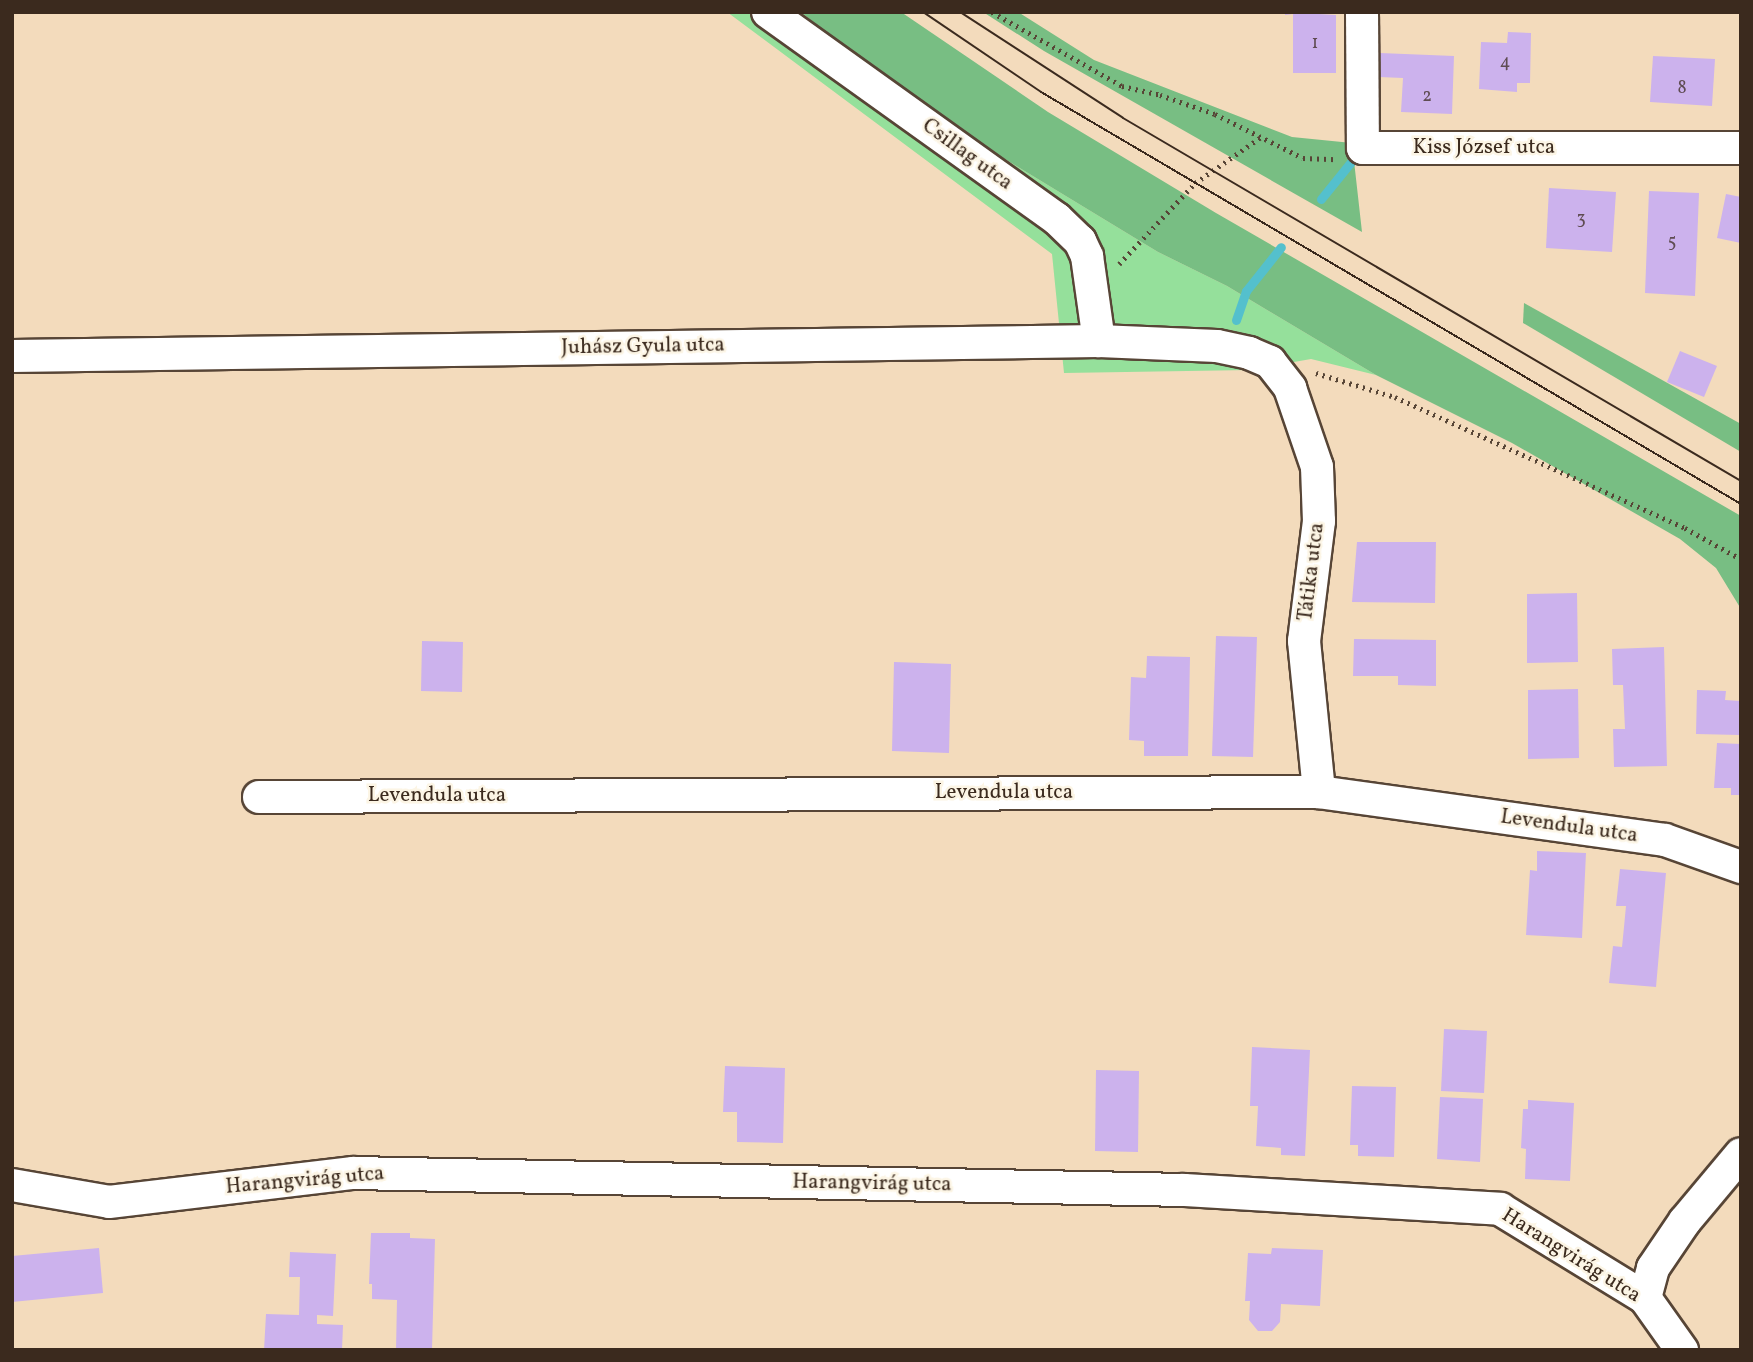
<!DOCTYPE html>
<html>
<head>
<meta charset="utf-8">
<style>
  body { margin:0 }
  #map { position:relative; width:1753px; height:1362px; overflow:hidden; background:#f3dbbc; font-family:Vollkorn,serif }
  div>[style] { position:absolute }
  .green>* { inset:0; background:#95e09b }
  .forest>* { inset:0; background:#78be83 }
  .stream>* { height:9px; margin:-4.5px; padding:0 4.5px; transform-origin:4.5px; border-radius:4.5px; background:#54c0cd }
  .building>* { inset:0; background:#ccb2ed }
  .path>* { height:4.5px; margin-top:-2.25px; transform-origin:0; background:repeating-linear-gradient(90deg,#574536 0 2px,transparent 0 7px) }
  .roads { filter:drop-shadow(2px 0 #574536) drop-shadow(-2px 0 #574536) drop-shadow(0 2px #574536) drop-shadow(0 -2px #574536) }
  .street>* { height:32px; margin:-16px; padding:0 16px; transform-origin:16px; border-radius:16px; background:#fff }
  .tram>* { height:2px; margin:-1px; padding:0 1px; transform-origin:1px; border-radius:1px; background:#3b2a1e }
  span { translate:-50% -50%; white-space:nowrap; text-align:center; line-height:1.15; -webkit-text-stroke:5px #fcf5e5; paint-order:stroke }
  .number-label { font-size:18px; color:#5f4c52 }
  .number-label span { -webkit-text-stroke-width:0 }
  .street-label { font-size:21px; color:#3b2a1e }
  .frame { position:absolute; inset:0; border:14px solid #3b2a1e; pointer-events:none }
</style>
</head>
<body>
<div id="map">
  <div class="green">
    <div style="clip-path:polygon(727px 12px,801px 12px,908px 100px,1158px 252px,1227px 286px,1376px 375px,1311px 359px,1249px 370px,1064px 373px,1052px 254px)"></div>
  </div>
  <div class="forest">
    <div style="clip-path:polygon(801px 12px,901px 12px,1048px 112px,1216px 213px,1741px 516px,1741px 609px,1716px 568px,1680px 539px,1512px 443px,1376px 375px,1227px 286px,1158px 252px,908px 100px)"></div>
    <div style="clip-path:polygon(983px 12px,1018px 12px,1094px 60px,1292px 137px,1352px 143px,1362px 232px,1044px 51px)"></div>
    <div style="clip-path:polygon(1524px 303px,1741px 424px,1741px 452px,1523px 323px)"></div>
  </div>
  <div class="stream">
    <div style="left:1321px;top:199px;width:48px;rotate:-51deg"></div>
    <div style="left:1236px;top:320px;width:31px;rotate:-71deg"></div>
    <div style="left:1246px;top:291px;width:56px;rotate:-51.5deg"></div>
  </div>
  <div class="building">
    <div style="clip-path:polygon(1285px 12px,1336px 15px,1336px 73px,1293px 73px,1293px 14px,1285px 15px)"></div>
    <div style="clip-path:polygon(1508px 32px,1531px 33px,1530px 83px,1517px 83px,1517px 92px,1479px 89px,1481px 42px,1507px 43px)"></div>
    <div style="clip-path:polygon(1380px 53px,1454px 56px,1452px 114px,1401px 112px,1403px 78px,1379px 77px)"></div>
    <div style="clip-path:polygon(1653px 56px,1715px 59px,1712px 106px,1650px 102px)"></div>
    <div style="clip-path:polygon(1549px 188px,1616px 192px,1612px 252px,1546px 248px)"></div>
    <div style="clip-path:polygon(1649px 191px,1699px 193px,1695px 296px,1645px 293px)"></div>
    <div style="clip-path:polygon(1726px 194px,1741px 197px,1741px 243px,1717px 238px)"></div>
    <div style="clip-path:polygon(1680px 351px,1717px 366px,1704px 397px,1667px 382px)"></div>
    <div style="clip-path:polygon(1357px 542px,1436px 542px,1435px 603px,1352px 602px)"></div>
    <div style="clip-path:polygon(1577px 593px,1578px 662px,1527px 663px,1527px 594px)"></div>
    <div style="clip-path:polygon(1216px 636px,1257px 637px,1253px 757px,1212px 756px)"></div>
    <div style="clip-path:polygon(1354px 639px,1436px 640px,1436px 686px,1398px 685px,1398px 676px,1353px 676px)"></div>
    <div style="clip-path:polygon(422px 641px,463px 642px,462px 692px,421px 691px)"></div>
    <div style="clip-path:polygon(1664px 647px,1667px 766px,1614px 767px,1613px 729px,1625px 729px,1624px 708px,1623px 685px,1613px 685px,1612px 649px)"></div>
    <div style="clip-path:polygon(1147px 656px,1190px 657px,1188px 756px,1144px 756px,1144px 741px,1129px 740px,1131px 677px,1146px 678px)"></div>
    <div style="clip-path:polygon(894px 662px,951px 664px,949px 753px,892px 751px)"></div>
    <div style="clip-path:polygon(1578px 689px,1579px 758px,1528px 759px,1528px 690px)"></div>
    <div style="clip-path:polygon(1697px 690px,1726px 691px,1725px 700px,1741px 701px,1740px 735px,1696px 734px)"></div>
    <div style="clip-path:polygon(1717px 743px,1741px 744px,1741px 795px,1731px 795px,1731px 788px,1714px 788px)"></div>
    <div style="clip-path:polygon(1537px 851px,1586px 853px,1582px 938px,1526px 935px,1530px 870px,1537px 871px)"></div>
    <div style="clip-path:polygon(1620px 869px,1666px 873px,1656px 987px,1609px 983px,1613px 946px,1622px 947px,1624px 927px,1626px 906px,1616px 906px)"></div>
    <div style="clip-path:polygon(1444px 1029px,1487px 1031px,1484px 1093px,1441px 1091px)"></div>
    <div style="clip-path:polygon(1252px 1047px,1310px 1050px,1305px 1156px,1281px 1155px,1281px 1148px,1256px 1146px,1258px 1106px,1250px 1106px)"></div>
    <div style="clip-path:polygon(725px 1066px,785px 1068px,783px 1143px,737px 1142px,737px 1112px,723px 1112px)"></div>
    <div style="clip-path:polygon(1096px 1070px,1139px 1071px,1138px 1152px,1095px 1151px)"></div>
    <div style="clip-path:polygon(1352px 1086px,1396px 1087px,1394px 1157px,1358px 1156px,1358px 1145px,1350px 1145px)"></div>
    <div style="clip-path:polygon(1440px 1097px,1483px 1099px,1480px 1162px,1437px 1159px)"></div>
    <div style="clip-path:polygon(1528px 1100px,1574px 1103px,1570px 1181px,1525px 1179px,1526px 1149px,1521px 1148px,1523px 1109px,1528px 1109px)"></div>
    <div style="clip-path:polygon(371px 1233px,410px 1233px,410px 1238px,435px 1239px,432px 1350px,396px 1350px,397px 1300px,372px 1299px,372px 1284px,369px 1284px)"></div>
    <div style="clip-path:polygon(99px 1248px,103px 1293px,12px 1302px,12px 1256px)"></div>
    <div style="clip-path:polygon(1272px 1248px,1323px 1250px,1320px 1306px,1281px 1304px,1280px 1322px,1272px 1331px,1258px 1331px,1249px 1320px,1250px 1301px,1245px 1301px,1248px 1253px,1271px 1254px)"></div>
    <div style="clip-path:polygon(290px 1252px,336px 1254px,333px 1316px,317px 1315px,317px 1324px,343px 1325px,342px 1350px,264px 1350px,266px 1314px,299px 1315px,300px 1277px,289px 1277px)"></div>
  </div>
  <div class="path">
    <div style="left:992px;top:12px;width:150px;rotate:29.6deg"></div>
    <div style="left:1122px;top:86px;width:39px;rotate:13deg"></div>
    <div style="left:1160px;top:95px;width:58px;rotate:19.1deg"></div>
    <div style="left:1215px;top:114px;width:98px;rotate:26.6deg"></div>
    <div style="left:1303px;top:158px;width:33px;rotate:2deg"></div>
    <div style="left:1119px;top:264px;width:111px;rotate:-46.8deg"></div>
    <div style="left:1195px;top:183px;width:80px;rotate:-34.9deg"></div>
    <div style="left:1316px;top:373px;width:83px;rotate:16.9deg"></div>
    <div style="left:1395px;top:397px;width:318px;rotate:24.3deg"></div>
    <div style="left:1685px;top:528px;width:64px;rotate:29deg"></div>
  </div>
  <div class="roads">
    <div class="street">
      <div style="left:768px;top:12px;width:355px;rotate:35.6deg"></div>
      <div style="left:1057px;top:219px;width:32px;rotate:44deg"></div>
      <div style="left:1080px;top:241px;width:17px;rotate:65deg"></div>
      <div style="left:1087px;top:256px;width:86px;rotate:82deg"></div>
      <div style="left:1362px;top:12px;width:136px;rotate:89.6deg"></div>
      <div style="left:1363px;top:148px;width:378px"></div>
      <div style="left:12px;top:356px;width:1087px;rotate:-0.79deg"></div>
      <div style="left:1099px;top:341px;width:118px;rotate:2.4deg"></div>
      <div style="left:1217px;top:346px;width:33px;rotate:12deg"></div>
      <div style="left:1249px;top:353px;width:23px;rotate:23deg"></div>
      <div style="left:1270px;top:362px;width:33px;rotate:52deg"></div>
      <div style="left:1290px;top:388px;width:83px;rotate:71.1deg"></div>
      <div style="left:1317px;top:467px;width:54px;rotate:87.9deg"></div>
      <div style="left:1319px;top:521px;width:121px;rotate:97.1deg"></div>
      <div style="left:1304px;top:641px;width:152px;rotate:84.3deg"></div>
      <div style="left:259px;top:797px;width:1060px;rotate:-0.27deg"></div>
      <div style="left:1319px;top:792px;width:349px;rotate:7.9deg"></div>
      <div style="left:1665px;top:840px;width:81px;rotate:19.6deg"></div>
      <div style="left:12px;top:1185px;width:98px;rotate:9.9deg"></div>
      <div style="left:109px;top:1202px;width:246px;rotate:-6.8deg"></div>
      <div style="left:353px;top:1173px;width:831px;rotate:1.17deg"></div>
      <div style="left:1184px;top:1190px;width:317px;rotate:3.4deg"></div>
      <div style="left:1500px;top:1209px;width:170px;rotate:31.5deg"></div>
      <div style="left:1645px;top:1298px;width:64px;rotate:54.6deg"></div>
      <div style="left:1645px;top:1298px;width:31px;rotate:-75deg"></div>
      <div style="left:1653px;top:1268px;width:57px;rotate:-55.8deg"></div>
      <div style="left:1685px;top:1221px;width:87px;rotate:-50.1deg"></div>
    </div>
  </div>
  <div class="tram">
    <div style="left:923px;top:12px;width:143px;rotate:34.1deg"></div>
    <div style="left:1041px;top:92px;width:812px;rotate:30.48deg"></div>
    <div style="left:960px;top:12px;width:194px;rotate:33deg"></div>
    <div style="left:1123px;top:118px;width:717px;rotate:30.43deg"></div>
  </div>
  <div class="number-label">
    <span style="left:1315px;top:44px">1</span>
    <span style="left:1505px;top:63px">4</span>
    <span style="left:1682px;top:89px">8</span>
    <span style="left:1427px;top:97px">2</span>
    <span style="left:1581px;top:220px">3</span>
    <span style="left:1672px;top:243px">5</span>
  </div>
  <div class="street-label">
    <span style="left:1484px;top:148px">Kiss József utca</span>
    <span style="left:967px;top:155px;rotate:36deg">Csillag utca</span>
    <span style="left:643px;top:347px;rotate:-1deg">Juhász Gyula utca</span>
    <span style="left:1312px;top:572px;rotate:-83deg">Tátika utca</span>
    <span style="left:1004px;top:793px">Levendula utca</span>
    <span style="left:437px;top:796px">Levendula utca</span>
    <span style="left:1569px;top:827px;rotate:8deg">Levendula utca</span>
    <span style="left:305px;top:1181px;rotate:-5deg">Harangvirág utca</span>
    <span style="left:872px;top:1184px;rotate:1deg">Harangvirág utca</span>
    <span style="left:1571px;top:1256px;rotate:32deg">Harangvirág utca</span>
  </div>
  <div class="frame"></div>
</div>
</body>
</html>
